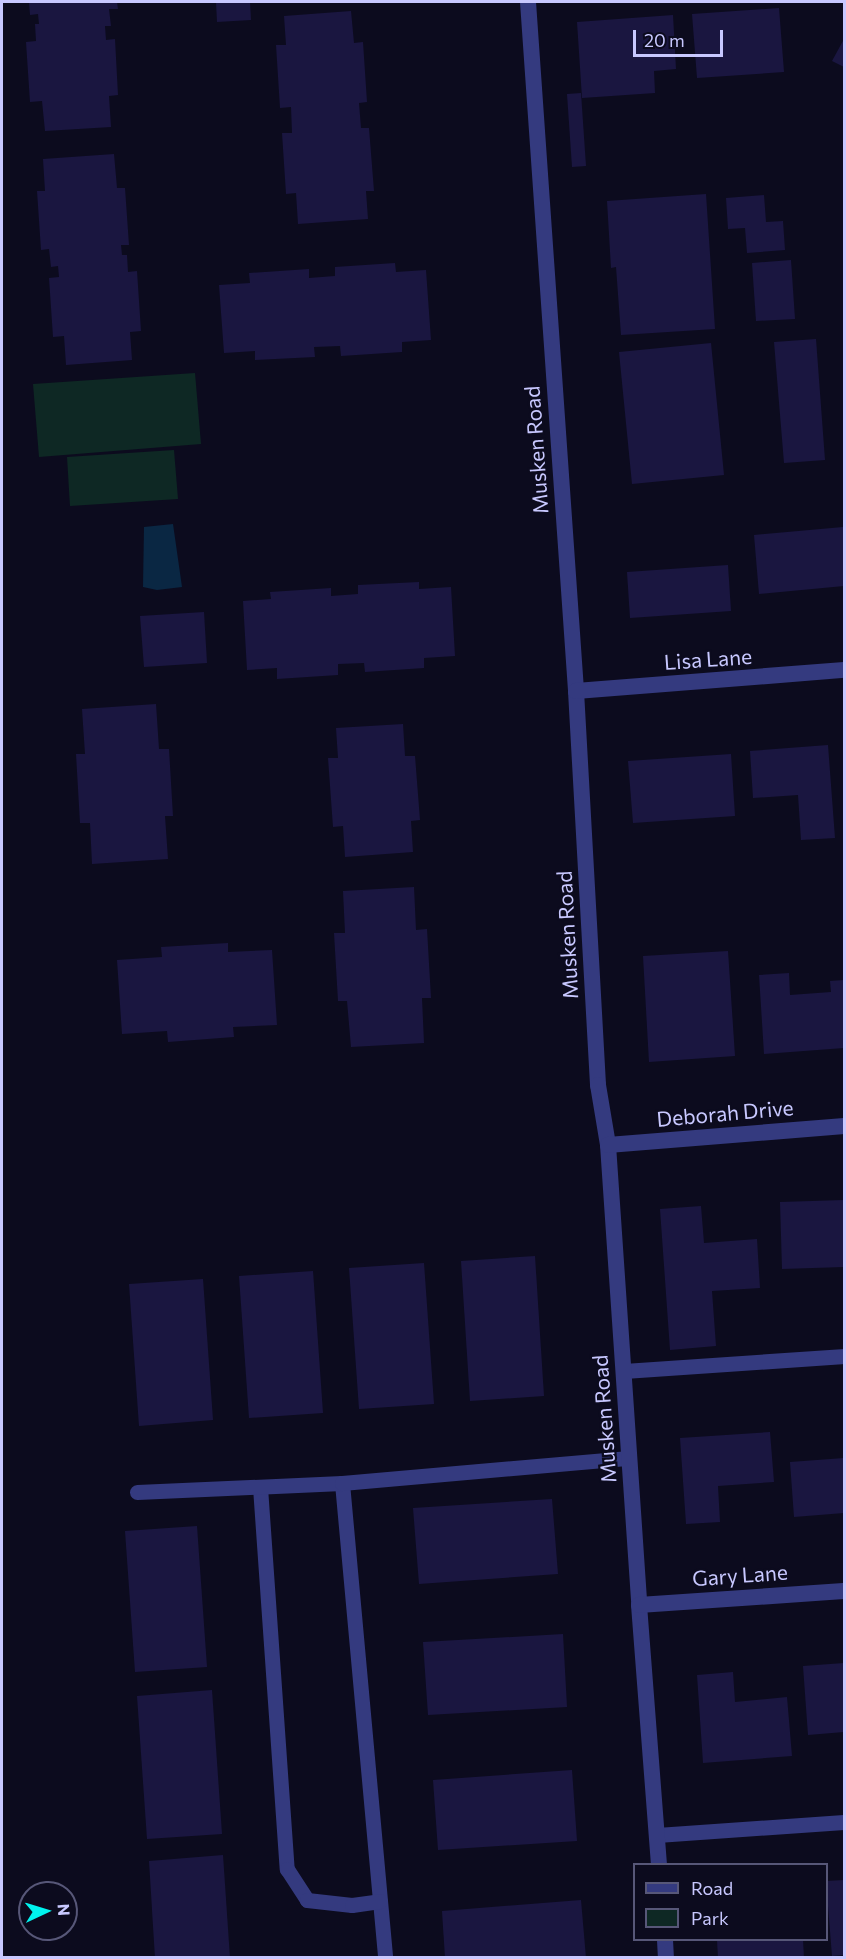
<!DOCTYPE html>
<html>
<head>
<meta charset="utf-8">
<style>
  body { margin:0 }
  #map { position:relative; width:846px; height:1959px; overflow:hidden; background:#0c0b1e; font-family:Commissioner,sans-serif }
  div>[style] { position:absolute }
  .green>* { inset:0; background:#0e2824 }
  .water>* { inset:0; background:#0a2743 }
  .building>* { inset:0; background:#1a1640 }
  .service>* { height:15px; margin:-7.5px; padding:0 7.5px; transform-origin:7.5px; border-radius:7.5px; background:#343a7f }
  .minor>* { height:16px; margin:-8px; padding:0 8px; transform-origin:8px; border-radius:8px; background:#343a7f }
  span { translate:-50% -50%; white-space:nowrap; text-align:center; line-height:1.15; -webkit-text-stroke:4.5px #0c0b1e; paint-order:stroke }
  .street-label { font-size:21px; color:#c8c8ff }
  .frame { position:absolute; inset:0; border:3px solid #c8c8ff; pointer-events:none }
  .legend { position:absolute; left:633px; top:1863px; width:195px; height:78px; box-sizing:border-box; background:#0c0b1e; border:2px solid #575778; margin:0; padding:8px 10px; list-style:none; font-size:18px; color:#c8c8ff }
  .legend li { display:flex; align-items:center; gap:12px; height:30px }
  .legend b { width:30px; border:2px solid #575778 }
  .north { position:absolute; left:18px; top:1881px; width:60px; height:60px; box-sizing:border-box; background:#0c0b1e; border:2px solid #575778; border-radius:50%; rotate:86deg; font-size:16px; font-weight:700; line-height:24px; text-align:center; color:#c8c8ff }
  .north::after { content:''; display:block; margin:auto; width:21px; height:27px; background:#00f3ee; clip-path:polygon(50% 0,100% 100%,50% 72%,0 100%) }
  .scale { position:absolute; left:633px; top:30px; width:90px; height:27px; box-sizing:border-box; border:3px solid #c8c8ff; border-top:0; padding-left:8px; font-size:18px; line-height:21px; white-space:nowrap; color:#c8c8ff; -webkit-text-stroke:4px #0c0b1e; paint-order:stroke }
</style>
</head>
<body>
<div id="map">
  <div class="green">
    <div style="clip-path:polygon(195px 373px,201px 444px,39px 457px,33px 384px)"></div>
    <div style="clip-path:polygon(174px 450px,178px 499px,70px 506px,67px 457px)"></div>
  </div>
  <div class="water">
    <div style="clip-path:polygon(173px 524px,182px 587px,157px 590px,143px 587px,144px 527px)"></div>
  </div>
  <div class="building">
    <div style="clip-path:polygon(29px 2px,117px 2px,118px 9px,109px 9px,111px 26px,105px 26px,106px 40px,115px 39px,118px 95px,109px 96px,111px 127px,45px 131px,42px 101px,30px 102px,26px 42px,36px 41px,35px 24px,39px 24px,38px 14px,30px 15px)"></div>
    <div style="clip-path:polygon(216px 2px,250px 2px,251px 20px,217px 22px)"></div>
    <div style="clip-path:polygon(779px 8px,784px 72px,697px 78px,692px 14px)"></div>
    <div style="clip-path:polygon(351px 11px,354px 43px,363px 42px,367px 102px,359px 103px,361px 128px,369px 128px,374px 191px,366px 191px,368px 219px,298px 224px,296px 193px,286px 194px,282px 133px,292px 133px,291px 107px,280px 108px,276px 45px,286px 45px,284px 16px)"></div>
    <div style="clip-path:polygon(673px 15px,676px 69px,654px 71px,655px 93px,582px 98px,577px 22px)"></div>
    <div style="clip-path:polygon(844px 39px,844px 67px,832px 61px)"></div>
    <div style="clip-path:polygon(581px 93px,586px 166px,572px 167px,567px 94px)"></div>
    <div style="clip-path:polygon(114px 154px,117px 188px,125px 188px,129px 245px,121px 245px,122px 255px,127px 255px,128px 272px,137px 271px,141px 331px,130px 332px,132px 360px,66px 365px,64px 336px,53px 337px,49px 278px,59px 277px,58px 266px,51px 267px,49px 249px,41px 250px,37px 191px,45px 191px,43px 159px)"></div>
    <div style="clip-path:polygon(706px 194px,715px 329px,621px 335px,616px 267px,611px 268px,607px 201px)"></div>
    <div style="clip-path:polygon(764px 195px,766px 222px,783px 221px,785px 250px,747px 253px,745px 228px,728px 229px,726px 198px)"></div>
    <div style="clip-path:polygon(791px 260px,795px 319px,756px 321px,752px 263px)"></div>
    <div style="clip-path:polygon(395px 263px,396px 272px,426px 270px,431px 340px,402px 342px,402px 352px,341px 356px,340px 346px,314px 347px,315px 357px,255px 360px,255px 351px,224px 353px,219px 285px,250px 283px,249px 273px,309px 269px,309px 278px,335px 276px,335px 267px)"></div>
    <div style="clip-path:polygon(816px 339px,825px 460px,784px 463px,774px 342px)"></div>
    <div style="clip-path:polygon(711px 343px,724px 475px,632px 484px,619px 352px)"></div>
    <div style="clip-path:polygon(843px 527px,844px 586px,759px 594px,754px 535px)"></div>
    <div style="clip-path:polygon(728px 565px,731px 611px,630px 618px,627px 572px)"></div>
    <div style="clip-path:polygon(419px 582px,419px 589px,451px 587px,455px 656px,424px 658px,424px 668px,365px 672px,364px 663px,338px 664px,338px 675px,277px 679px,277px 668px,247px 670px,243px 601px,271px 599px,270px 592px,331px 588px,331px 596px,358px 594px,358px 585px)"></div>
    <div style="clip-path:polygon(204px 612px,207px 663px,144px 667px,140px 616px)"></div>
    <div style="clip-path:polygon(156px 704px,159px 749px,169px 749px,173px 816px,165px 816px,168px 859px,92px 864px,90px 823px,80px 823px,76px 754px,85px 754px,82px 709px)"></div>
    <div style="clip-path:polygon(403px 724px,405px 756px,415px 756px,420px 820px,411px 821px,413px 852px,345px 857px,343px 826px,333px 827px,328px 758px,338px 758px,336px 728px)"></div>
    <div style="clip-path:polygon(828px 745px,835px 838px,801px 840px,798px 795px,753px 798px,750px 751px)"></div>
    <div style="clip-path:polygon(731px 754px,735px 816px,633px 823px,628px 761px)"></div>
    <div style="clip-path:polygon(414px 887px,416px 930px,427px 929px,431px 998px,422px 998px,424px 1043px,351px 1047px,347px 1001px,338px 1001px,334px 933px,345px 933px,343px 891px)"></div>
    <div style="clip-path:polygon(228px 943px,228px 952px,272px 950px,277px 1025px,233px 1027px,234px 1037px,168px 1042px,167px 1031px,122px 1034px,117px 960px,162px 957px,161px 947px)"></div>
    <div style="clip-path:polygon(728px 951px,735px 1056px,649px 1062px,643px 956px)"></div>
    <div style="clip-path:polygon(789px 973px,790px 995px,831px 992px,830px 981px,844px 980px,844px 1048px,764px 1054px,759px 975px)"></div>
    <div style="clip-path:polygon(844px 1200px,844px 1267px,782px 1269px,780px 1202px)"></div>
    <div style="clip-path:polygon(701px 1206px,704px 1243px,757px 1239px,760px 1288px,712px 1291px,716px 1346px,670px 1350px,660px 1209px)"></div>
    <div style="clip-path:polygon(535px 1256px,544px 1396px,470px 1401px,461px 1261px)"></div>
    <div style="clip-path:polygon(424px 1263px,434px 1404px,359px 1409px,349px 1268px)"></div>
    <div style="clip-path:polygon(313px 1271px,323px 1413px,249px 1418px,239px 1276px)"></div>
    <div style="clip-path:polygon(203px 1279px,213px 1420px,139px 1426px,129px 1284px)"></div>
    <div style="clip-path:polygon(770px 1432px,774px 1482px,718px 1486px,720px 1522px,686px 1524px,680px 1438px)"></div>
    <div style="clip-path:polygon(844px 1458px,844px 1513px,794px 1517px,790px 1462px)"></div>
    <div style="clip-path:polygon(552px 1499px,558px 1574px,419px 1584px,413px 1508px)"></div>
    <div style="clip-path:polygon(197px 1526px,207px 1667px,135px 1672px,125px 1531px)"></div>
    <div style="clip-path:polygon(563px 1634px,567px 1707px,428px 1715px,423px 1642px)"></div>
    <div style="clip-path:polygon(844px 1663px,844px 1732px,808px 1735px,803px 1666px)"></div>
    <div style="clip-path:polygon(733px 1672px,735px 1702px,787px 1697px,792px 1756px,703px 1763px,697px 1675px)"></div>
    <div style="clip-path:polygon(212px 1690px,222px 1834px,147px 1839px,137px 1696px)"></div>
    <div style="clip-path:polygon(572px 1770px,577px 1841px,438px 1850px,433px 1780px)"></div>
    <div style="clip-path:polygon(223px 1855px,230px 1958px,155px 1958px,149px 1861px)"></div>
    <div style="clip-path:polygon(844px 1880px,844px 1955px,832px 1956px,826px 1881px)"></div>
    <div style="clip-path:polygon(581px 1900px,586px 1958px,445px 1958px,442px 1911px)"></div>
    <div style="clip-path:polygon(717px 1940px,803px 1940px,804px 1958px,718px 1958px)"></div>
  </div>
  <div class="service">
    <div style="left:624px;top:1371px;width:221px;rotate:-3.9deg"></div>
    <div style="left:342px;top:1483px;width:477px;rotate:84.8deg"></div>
    <div style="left:260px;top:1487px;width:383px;rotate:86deg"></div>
    <div style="left:287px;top:1869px;width:37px;rotate:57deg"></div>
    <div style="left:307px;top:1900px;width:45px;rotate:6.3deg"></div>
    <div style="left:352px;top:1905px;width:28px;rotate:-8deg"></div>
    <div style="left:137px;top:1492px;width:205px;rotate:-2.5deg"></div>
    <div style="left:342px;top:1483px;width:288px;rotate:-5deg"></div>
    <div style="left:657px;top:1835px;width:187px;rotate:-4deg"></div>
  </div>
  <div class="minor">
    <div style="left:528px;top:2px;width:691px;rotate:86.01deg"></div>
    <div style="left:576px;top:691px;width:395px;rotate:86.8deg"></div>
    <div style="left:598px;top:1085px;width:61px;rotate:80.5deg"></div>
    <div style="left:608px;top:1145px;width:461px;rotate:86.1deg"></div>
    <div style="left:639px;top:1605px;width:260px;rotate:85.6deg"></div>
    <div style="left:576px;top:691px;width:269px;rotate:-4.5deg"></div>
    <div style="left:608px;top:1145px;width:237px;rotate:-4.6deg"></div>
    <div style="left:639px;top:1605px;width:205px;rotate:-3.9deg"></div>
    <div style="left:665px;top:1940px;width:18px;rotate:87deg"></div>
  </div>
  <div class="street-label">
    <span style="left:536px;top:450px;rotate:-94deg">Musken Road</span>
    <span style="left:708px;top:659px;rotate:-4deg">Lisa Lane</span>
    <span style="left:567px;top:935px;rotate:-93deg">Musken Road</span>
    <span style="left:725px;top:1113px;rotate:-5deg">Deborah Drive</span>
    <span style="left:604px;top:1419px;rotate:-94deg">Musken Road</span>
    <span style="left:740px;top:1575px;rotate:-4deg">Gary Lane</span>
  </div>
  <div class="frame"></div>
  <ul class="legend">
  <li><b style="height:8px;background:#343a7f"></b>Road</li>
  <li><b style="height:16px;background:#0e2824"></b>Park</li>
  </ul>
  <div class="north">N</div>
  <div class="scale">20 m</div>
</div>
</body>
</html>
